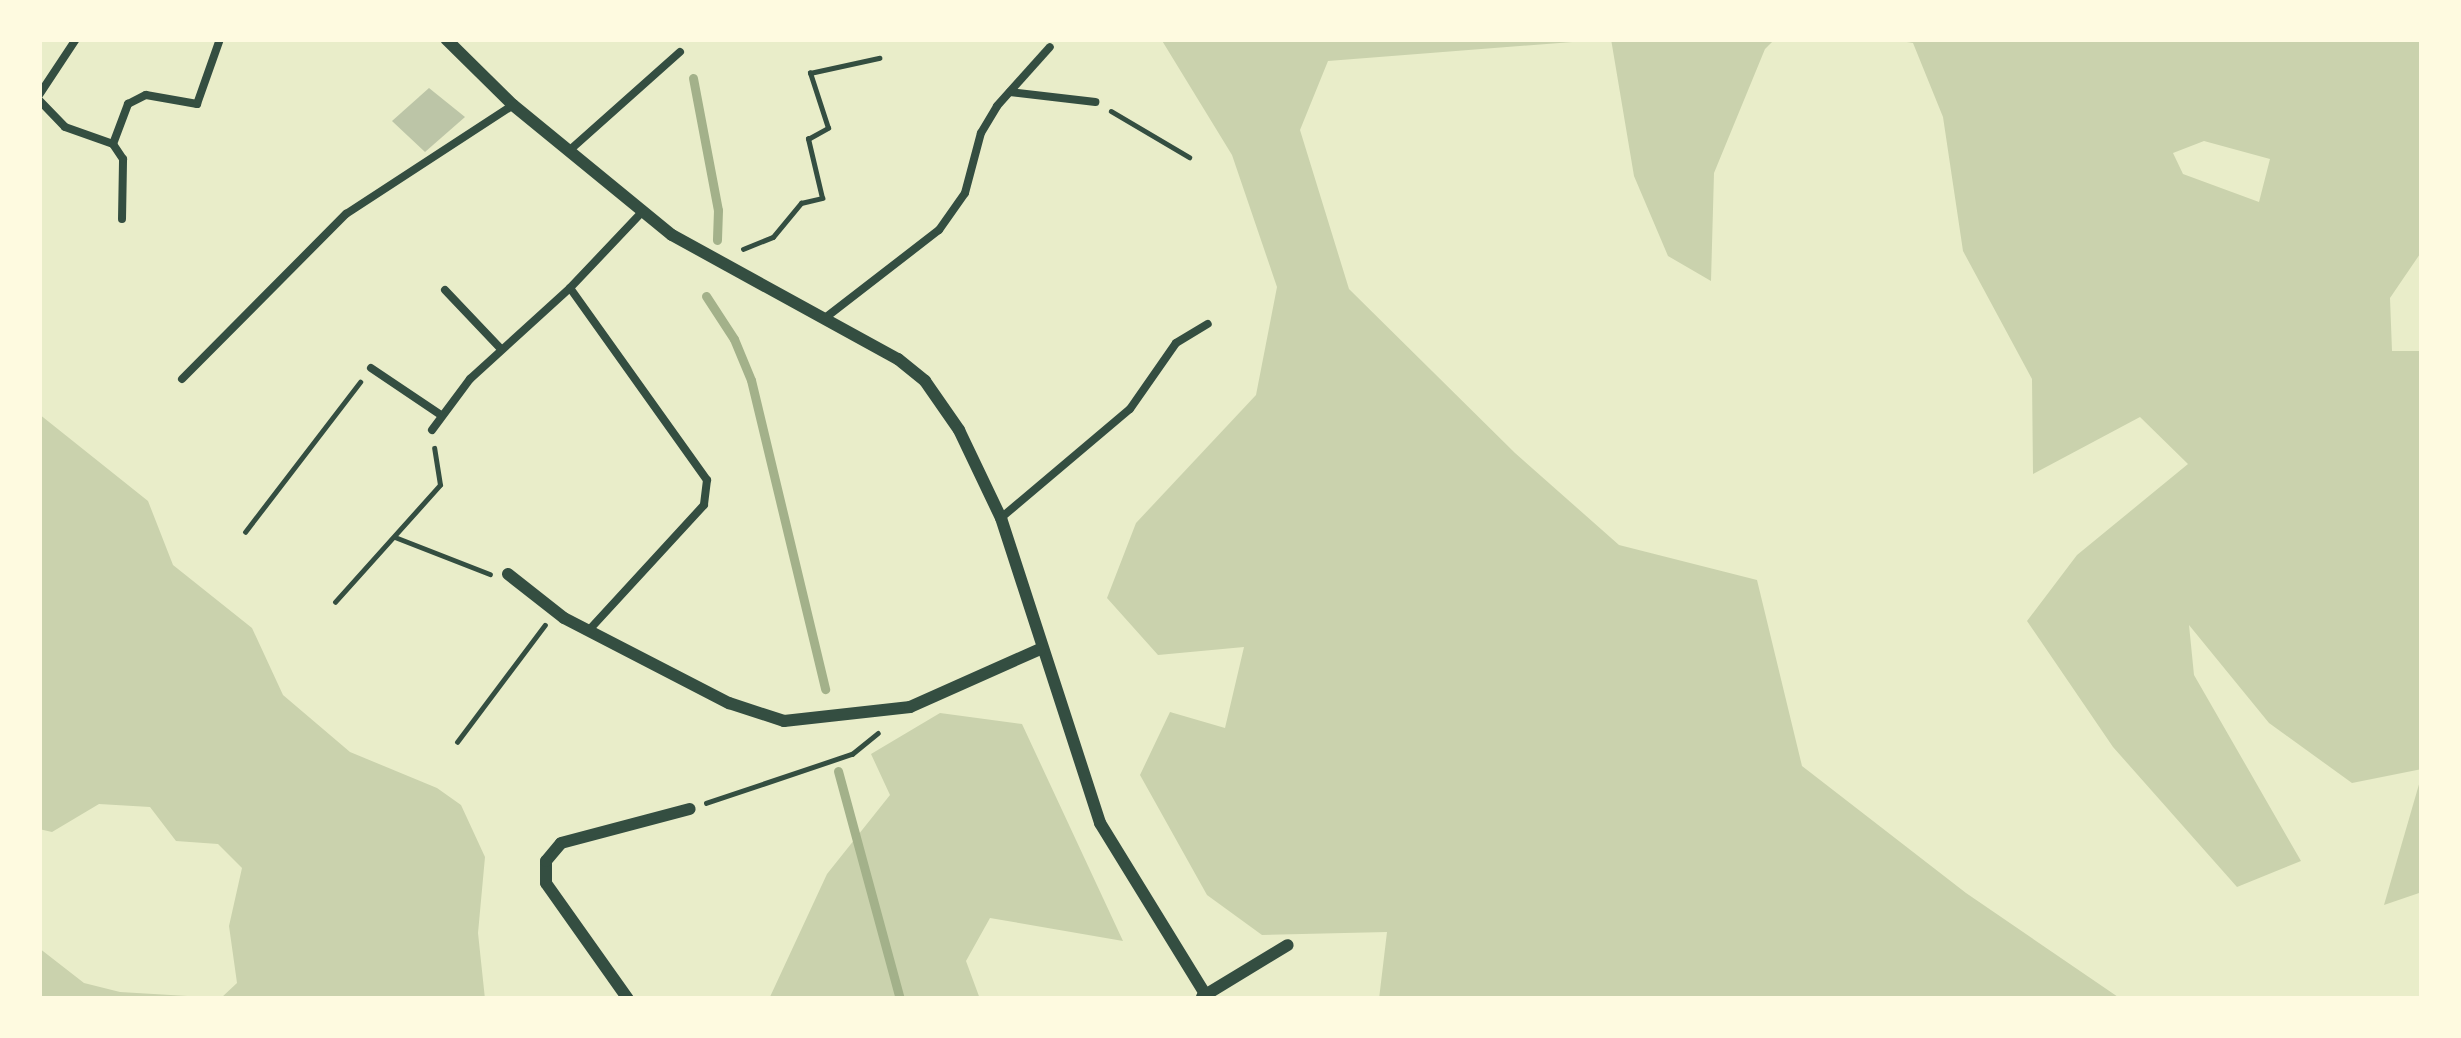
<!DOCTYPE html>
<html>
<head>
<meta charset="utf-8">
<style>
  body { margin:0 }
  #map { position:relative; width:2461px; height:1038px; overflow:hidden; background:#e9edc9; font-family:"Noto Sans",sans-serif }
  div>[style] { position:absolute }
  .green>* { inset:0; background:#cad2ad }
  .stream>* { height:9px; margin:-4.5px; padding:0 4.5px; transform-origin:4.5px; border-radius:4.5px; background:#a3b18a }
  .building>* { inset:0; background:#bcc5a7 }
  .path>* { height:4.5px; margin:-2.25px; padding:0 2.25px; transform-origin:2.25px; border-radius:2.25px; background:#344e41 }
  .service>* { height:8px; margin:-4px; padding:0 4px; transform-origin:4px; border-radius:4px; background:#344e41 }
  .minor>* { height:12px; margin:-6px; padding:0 6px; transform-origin:6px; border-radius:6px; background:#344e41 }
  span { translate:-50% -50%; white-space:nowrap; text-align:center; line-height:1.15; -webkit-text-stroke:9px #fefae0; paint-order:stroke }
  .frame { position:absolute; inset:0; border:42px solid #fefae0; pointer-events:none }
</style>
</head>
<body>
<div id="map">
  <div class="green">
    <div style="clip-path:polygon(1161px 39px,1775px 39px,1765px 49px,1714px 173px,1711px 281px,1668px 256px,1634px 176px,1611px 39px,1328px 61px,1300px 130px,1349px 289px,1515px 453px,1619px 545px,1757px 580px,1802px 766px,1966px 893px,2121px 999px,1379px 999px,1387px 932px,1262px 935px,1207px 895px,1140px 775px,1170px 712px,1225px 728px,1244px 647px,1158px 655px,1107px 598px,1136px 523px,1256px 395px,1277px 287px,1232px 155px)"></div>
    <div style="clip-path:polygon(evenodd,1888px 39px,2422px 39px,2422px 251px,2390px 298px,2392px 351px,2422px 351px,2422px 769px,2352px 783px,2269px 723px,2189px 625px,2194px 675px,2301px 861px,2237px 887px,2113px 747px,2027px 621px,2077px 555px,2188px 464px,2140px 417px,2033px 474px,2032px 379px,1963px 251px,1943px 117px,1913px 43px,1888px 39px,2204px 141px,2270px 159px,2259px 202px,2183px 174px,2173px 153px,2204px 141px)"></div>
    <div style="clip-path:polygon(39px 414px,148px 501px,173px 565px,252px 628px,283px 695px,350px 752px,437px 788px,461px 805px,485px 857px,478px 933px,485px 999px,39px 999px,39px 948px,84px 983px,120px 992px,221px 998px,237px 983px,229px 926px,242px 868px,218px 844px,176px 841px,150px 807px,99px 804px,52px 832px,39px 829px)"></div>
    <div style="clip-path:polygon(940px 713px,1022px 724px,1123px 941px,990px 918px,966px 961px,980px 999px,769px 999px,827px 874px,890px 795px,871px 754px)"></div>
    <div style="clip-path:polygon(2422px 774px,2422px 892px,2384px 905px)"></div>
  </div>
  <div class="stream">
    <div style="left:693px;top:78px;width:134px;rotate:79.3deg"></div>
    <div style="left:718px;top:210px;width:30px;rotate:92deg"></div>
    <div style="left:706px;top:296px;width:51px;rotate:56.9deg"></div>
    <div style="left:734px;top:339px;width:44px;rotate:67.5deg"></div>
    <div style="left:751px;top:380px;width:318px;rotate:76.5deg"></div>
    <div style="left:838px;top:771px;width:236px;rotate:74.8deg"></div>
  </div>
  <div class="building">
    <div style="clip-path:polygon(429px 88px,465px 117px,425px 152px,392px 121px)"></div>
  </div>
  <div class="path">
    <div style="left:1111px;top:111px;width:91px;rotate:30.5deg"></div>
    <div style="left:743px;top:249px;width:32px;rotate:-22deg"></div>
    <div style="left:773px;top:237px;width:44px;rotate:-50.5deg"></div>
    <div style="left:801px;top:203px;width:22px;rotate:-13deg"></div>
    <div style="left:822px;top:198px;width:61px;rotate:-103.3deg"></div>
    <div style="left:808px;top:139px;width:23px;rotate:-29deg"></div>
    <div style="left:828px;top:128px;width:58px;rotate:-108.1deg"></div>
    <div style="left:810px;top:73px;width:71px;rotate:-12.3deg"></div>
    <div style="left:245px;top:532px;width:189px;rotate:-52.5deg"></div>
    <div style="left:395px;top:537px;width:102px;rotate:21.3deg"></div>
    <div style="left:335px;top:602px;width:157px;rotate:-48.1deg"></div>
    <div style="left:440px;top:485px;width:37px;rotate:-99deg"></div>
    <div style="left:457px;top:742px;width:146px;rotate:-53.1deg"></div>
    <div style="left:706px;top:803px;width:154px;rotate:-18.6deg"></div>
    <div style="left:852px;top:754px;width:33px;rotate:-39deg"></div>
  </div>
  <div class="service">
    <div style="left:1010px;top:92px;width:86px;rotate:6.7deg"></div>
    <div style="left:39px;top:95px;width:67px;rotate:-56.5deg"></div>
    <div style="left:39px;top:100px;width:37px;rotate:46deg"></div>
    <div style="left:65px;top:127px;width:51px;rotate:19.5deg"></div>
    <div style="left:571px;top:149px;width:146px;rotate:-41.7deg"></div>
    <div style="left:122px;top:219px;width:60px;rotate:-89deg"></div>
    <div style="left:123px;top:159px;width:18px;rotate:-124deg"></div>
    <div style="left:113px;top:144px;width:43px;rotate:-69.4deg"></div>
    <div style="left:128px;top:104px;width:20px;rotate:-27deg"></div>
    <div style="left:146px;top:95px;width:52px;rotate:10deg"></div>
    <div style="left:197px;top:104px;width:69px;rotate:-70.5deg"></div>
    <div style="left:570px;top:288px;width:236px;rotate:54.5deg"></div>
    <div style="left:707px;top:480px;width:25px;rotate:97deg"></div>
    <div style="left:704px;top:505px;width:170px;rotate:132.6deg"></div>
    <div style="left:445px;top:290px;width:80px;rotate:46.5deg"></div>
    <div style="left:825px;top:318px;width:144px;rotate:-37.7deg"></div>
    <div style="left:939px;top:230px;width:45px;rotate:-54.9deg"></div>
    <div style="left:965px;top:193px;width:62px;rotate:-75.1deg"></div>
    <div style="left:981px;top:133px;width:31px;rotate:-59deg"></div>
    <div style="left:997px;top:106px;width:79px;rotate:-48.1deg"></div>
    <div style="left:371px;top:368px;width:84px;rotate:33.9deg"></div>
    <div style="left:182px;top:379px;width:233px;rotate:-45.2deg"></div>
    <div style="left:346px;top:214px;width:199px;rotate:-33.1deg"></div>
    <div style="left:432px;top:430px;width:64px;rotate:-53.3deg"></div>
    <div style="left:470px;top:379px;width:135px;rotate:-42.3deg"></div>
    <div style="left:570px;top:288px;width:105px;rotate:-46.5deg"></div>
    <div style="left:1002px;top:517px;width:167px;rotate:-40.2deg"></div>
    <div style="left:1130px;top:409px;width:80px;rotate:-55.1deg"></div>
    <div style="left:1176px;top:343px;width:37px;rotate:-31deg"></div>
  </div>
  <div class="minor">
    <div style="left:446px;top:39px;width:94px;rotate:44.6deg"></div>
    <div style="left:513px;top:105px;width:205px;rotate:39.3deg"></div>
    <div style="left:672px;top:235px;width:258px;rotate:28.8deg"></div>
    <div style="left:898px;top:359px;width:35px;rotate:39deg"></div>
    <div style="left:925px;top:381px;width:60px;rotate:55.2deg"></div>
    <div style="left:959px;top:430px;width:98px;rotate:64.5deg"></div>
    <div style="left:1001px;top:518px;width:321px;rotate:72deg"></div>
    <div style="left:1100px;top:823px;width:202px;rotate:58.4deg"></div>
    <div style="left:508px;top:574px;width:71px;rotate:38.2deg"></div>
    <div style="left:564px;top:618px;width:186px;rotate:27.3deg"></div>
    <div style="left:729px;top:703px;width:58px;rotate:18.1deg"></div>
    <div style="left:784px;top:721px;width:127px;rotate:-6.3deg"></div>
    <div style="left:910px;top:707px;width:142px;rotate:-24deg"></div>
    <div style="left:1202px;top:997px;width:100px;rotate:-31.2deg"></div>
    <div style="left:628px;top:999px;width:142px;rotate:-125.3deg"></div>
    <div style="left:546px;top:883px;width:22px;rotate:-90deg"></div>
    <div style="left:546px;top:861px;width:23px;rotate:-50deg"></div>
    <div style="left:561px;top:843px;width:133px;rotate:-14.8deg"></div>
  </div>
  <div class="frame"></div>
</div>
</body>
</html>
